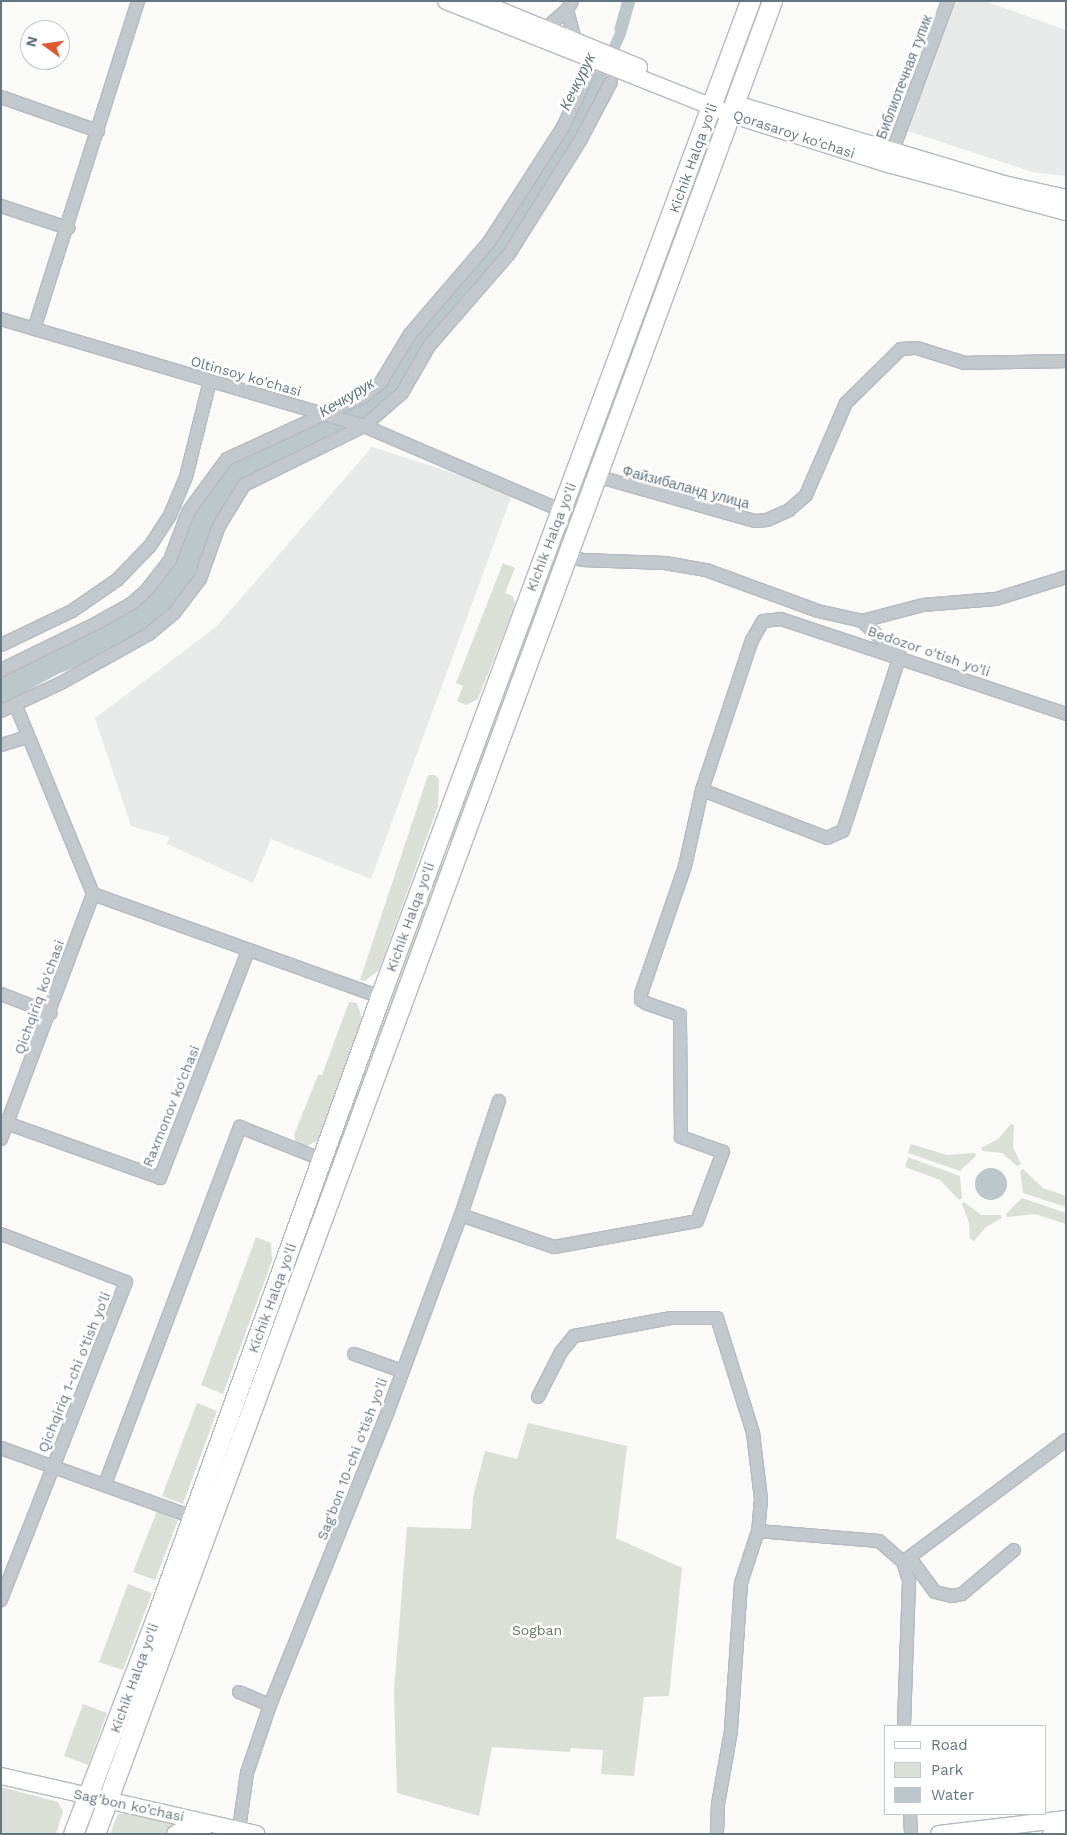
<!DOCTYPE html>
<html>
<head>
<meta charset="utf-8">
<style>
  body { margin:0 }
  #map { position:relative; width:1067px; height:1835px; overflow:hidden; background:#fafaf8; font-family:"Work Sans",sans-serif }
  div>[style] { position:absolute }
  .built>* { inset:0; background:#e8e9e9 }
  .green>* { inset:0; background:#dadfd7 }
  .water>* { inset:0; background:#bbc7cb }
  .round { border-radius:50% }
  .canal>* { height:11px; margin:-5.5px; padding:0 5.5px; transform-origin:5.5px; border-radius:5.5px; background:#bbc7cb }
  .roads { filter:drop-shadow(1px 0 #b5babe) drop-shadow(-1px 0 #b5babe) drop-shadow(0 1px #b5babe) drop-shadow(0 -1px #b5babe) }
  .minor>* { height:12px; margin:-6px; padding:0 6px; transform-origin:6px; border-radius:6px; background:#c3c8cc }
  .major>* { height:16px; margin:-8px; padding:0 8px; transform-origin:8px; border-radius:8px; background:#fff }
  .highway>* { height:19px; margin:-9.5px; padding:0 9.5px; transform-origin:9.5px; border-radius:9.5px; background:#fff }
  span { translate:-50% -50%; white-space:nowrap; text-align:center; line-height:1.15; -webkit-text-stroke:5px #fff; paint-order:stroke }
  .street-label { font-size:14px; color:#657683 }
  .park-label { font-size:14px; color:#687a64 }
  .water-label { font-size:15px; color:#60757c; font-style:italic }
  .frame { position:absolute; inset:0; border:2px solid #657683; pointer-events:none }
  .legend { position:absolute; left:884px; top:1725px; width:162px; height:90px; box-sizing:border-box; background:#fff; border:1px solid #c1c8cd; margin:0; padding:6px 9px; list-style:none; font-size:15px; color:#657683 }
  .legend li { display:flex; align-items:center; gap:10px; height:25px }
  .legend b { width:25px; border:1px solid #c1c8cd }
  .north { position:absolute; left:20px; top:20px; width:50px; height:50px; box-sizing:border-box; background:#fff; border:1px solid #c1c8cd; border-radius:50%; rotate:284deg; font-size:14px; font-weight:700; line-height:20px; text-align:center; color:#657683 }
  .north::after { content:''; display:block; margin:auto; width:18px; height:22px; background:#e4572e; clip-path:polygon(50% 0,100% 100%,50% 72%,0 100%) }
</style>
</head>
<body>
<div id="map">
  <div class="built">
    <div style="clip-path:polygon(956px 1px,984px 1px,1066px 30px,1066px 176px,1032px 172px,908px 131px)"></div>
    <div style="clip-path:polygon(372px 447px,513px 492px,371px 879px,271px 839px,253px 883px,167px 844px,169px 837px,131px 826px,95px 718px,216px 627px)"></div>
  </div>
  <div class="green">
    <div style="clip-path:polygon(691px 180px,700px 183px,635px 359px,627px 353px)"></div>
    <div style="clip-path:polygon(618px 380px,624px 384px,452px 843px,446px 841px)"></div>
    <div style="clip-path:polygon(503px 563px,515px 568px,505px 593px,513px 596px,515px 605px,478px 699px,466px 705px,457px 701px,463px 686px,456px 683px)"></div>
    <div style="clip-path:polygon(428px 775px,435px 775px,439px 779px,438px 806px,379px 970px,365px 981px,360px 980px)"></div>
    <div style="clip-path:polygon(438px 863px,445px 865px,255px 1385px,249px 1383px)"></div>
    <div style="clip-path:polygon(349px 1002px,357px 1003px,362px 1019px,318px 1140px,306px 1147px,296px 1143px,294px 1135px,318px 1075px,322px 1075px)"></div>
    <div style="clip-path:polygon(1011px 1124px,1014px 1125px,1013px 1147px,1021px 1164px,1017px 1166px,1002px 1153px,982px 1151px,981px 1148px,998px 1139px)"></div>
    <div style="clip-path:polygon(911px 1144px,947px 1155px,975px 1153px,976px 1156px,960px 1171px,908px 1153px)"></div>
    <div style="clip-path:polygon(908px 1157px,960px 1176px,962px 1198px,959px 1200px,940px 1180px,905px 1167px)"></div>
    <div style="clip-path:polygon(1023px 1169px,1043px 1188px,1066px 1196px,1066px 1207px,1023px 1193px,1020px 1171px)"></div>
    <div style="clip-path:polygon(1022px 1198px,1066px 1213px,1066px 1224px,1035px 1214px,1007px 1217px,1006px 1214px)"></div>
    <div style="clip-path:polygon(964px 1202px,981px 1215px,1001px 1215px,1002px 1218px,986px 1227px,974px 1241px,970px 1239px,969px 1222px,962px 1204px)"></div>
    <div style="clip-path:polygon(256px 1237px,271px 1243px,272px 1261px,223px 1394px,201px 1385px)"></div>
    <div style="clip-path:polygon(197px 1403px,217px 1411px,183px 1504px,162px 1496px)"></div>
    <div style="clip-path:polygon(528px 1423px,627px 1446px,616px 1538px,682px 1568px,669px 1696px,644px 1697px,634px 1776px,601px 1774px,603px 1750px,571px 1748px,570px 1752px,492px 1747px,479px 1816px,397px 1793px,394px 1691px,407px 1527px,471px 1529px,473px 1497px,485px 1451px,517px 1459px)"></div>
    <div style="clip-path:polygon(157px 1511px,178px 1520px,155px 1580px,133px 1572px)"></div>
    <div style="clip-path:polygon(128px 1584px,152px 1593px,123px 1670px,99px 1662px)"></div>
    <div style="clip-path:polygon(83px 1704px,107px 1713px,88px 1765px,64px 1756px)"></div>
    <div style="clip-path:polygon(1px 1787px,58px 1802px,63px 1811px,56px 1834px,1px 1834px)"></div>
    <div style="clip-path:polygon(130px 1813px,178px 1824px,166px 1834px,110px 1834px,118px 1814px)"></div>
  </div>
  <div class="water">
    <div style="clip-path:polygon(622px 1px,635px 1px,625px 35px,614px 30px)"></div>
    <div style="clip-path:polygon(592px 79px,604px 84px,578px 138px,505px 253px,400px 392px,377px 414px,243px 480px,213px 523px,195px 577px,171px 608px,149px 628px,109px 653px,58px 674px,1px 705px,1px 674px,147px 594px,192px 513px,228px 461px,301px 432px,365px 399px,413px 335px,490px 244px)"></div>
    <div class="round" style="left:975px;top:1168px;width:32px;height:32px"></div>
  </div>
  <div class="canal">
    <div style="left:592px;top:94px;width:67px;rotate:-65.3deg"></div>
    <div style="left:620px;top:33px;width:33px;rotate:-74deg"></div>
  </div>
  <div class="roads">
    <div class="minor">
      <div style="left:567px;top:10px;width:31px;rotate:75deg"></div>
      <div style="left:546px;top:28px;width:28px;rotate:-41deg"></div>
      <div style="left:567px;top:10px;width:10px;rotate:-61deg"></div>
      <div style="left:1px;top:97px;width:103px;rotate:19.3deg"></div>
      <div style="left:890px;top:158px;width:167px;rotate:-69.7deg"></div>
      <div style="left:1px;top:206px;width:71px;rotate:18.2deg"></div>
      <div style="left:1px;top:319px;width:378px;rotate:16.4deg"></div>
      <div style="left:364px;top:426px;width:213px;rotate:23.2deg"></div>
      <div style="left:34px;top:329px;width:344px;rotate:-72.4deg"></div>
      <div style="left:596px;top:476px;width:165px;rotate:15.8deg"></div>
      <div style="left:755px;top:521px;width:12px;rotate:-5deg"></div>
      <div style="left:767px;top:520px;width:24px;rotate:-24deg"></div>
      <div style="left:789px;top:510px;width:23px;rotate:-41deg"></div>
      <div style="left:806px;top:495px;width:100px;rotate:-66.5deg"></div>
      <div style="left:846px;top:403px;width:77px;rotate:-44.5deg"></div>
      <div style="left:901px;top:349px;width:16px;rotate:-4deg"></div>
      <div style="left:917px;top:348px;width:50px;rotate:17.4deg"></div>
      <div style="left:965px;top:363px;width:101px;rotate:-1.1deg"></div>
      <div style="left:567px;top:555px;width:16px;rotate:18deg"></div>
      <div style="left:582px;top:560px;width:83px;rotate:2.1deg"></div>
      <div style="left:665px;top:563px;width:42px;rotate:9.7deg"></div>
      <div style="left:706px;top:570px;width:119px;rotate:20.1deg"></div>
      <div style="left:818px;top:611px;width:45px;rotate:12.8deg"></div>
      <div style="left:862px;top:621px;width:63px;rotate:-14.7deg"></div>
      <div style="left:923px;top:605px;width:73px;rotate:-4.7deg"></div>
      <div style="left:996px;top:599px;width:73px;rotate:-17.4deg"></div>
      <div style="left:1px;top:645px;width:79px;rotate:-25.6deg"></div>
      <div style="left:72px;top:611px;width:55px;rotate:-34.6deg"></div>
      <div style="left:117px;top:580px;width:47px;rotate:-45.9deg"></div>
      <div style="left:150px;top:546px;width:37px;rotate:-57deg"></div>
      <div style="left:170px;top:515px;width:41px;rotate:-67.2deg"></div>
      <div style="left:186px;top:477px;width:99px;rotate:-76deg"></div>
      <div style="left:1px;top:670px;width:105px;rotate:-26.1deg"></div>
      <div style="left:95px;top:624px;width:41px;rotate:-29.1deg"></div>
      <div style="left:131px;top:604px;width:20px;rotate:-41deg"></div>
      <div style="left:146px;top:591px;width:39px;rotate:-52deg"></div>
      <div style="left:170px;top:560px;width:51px;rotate:-69.4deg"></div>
      <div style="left:188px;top:512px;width:66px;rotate:-53.7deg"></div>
      <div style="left:227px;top:459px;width:151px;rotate:-24.7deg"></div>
      <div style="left:364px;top:396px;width:22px;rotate:-39deg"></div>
      <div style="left:381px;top:382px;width:56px;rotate:-58.9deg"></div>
      <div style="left:410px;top:334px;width:121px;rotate:-49.3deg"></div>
      <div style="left:489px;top:242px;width:137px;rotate:-57.2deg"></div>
      <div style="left:563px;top:127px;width:61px;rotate:-64.7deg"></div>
      <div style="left:16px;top:706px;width:203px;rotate:67.7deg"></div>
      <div style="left:93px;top:894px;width:305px;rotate:19.7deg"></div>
      <div style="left:1px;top:711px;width:66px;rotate:-25deg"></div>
      <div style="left:61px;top:683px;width:101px;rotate:-29.1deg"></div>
      <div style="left:149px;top:634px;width:33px;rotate:-40deg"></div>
      <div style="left:174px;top:613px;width:43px;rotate:-52.6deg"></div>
      <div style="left:200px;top:579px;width:56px;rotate:-70.3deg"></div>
      <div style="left:219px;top:526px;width:48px;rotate:-58.6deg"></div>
      <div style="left:244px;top:485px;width:134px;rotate:-26.2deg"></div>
      <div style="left:364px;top:426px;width:50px;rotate:-41deg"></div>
      <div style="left:402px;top:393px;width:54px;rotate:-60.1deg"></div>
      <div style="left:429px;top:346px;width:122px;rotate:-49deg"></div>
      <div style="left:509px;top:254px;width:136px;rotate:-57.9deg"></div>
      <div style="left:581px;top:139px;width:64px;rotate:-62.2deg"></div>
      <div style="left:1px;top:745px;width:28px;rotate:-17deg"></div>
      <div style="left:702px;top:790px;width:134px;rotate:21deg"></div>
      <div style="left:827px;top:838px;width:17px;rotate:-24deg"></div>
      <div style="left:843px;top:831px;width:184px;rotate:-72deg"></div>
      <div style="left:900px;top:656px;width:52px;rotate:-137.4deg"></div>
      <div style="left:1px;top:994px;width:53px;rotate:21.2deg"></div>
      <div style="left:1px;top:1121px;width:169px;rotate:19.7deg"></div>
      <div style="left:160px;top:1178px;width:243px;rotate:-68.8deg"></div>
      <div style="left:1px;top:1139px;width:262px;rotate:-69.4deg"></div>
      <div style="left:461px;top:1215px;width:98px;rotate:19deg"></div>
      <div style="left:554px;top:1247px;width:145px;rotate:-10.3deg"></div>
      <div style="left:697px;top:1221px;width:74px;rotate:-69.4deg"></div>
      <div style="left:723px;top:1152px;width:45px;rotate:-160.3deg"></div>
      <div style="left:681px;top:1137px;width:122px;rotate:-90.5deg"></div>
      <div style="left:680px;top:1015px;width:36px;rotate:-161deg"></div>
      <div style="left:646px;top:1003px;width:6px;rotate:-149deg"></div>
      <div style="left:641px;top:1000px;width:6px;rotate:-90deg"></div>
      <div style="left:641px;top:994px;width:135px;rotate:-71deg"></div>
      <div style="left:685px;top:866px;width:78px;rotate:-77.4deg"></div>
      <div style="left:702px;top:790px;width:158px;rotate:-71.6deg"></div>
      <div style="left:752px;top:640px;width:22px;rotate:-60deg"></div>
      <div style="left:763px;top:621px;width:18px;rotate:-6deg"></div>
      <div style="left:781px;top:619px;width:300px;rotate:18.4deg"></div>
      <div style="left:1px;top:1234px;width:134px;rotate:21deg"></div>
      <div style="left:126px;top:1282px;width:342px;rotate:111.5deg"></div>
      <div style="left:354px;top:1354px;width:51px;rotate:19.5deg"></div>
      <div style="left:538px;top:1397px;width:51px;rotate:-62.9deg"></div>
      <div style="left:561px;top:1352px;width:21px;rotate:-51deg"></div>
      <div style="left:574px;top:1336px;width:99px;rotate:-10.5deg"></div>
      <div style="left:671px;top:1318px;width:46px"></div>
      <div style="left:717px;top:1318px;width:121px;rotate:72.6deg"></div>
      <div style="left:753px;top:1433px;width:66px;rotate:83.1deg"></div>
      <div style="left:761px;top:1499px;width:32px;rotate:95deg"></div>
      <div style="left:758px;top:1531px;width:55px;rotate:108.1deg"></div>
      <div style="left:741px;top:1583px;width:148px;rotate:93.9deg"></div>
      <div style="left:731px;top:1731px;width:74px;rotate:100.1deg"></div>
      <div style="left:718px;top:1804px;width:30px;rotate:92deg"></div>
      <div style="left:1px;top:1448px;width:204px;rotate:19.8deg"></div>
      <div style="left:105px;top:1484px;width:382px;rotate:-69.3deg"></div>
      <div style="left:240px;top:1127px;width:87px;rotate:21.6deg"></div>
      <div style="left:758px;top:1531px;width:121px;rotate:4.7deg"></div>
      <div style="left:879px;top:1541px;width:32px;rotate:41deg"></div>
      <div style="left:903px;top:1562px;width:20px;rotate:72deg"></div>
      <div style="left:909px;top:1581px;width:145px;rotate:92deg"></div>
      <div style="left:910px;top:1558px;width:42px;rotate:53.7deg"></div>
      <div style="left:935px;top:1592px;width:17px;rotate:13deg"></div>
      <div style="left:952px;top:1596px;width:10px;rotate:-11deg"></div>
      <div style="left:962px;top:1594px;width:68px;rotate:-40.2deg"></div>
      <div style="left:903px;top:1562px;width:204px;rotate:-36.8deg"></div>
      <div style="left:239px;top:1692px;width:34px;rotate:23deg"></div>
      <div style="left:910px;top:1814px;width:20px;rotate:87deg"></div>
      <div style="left:239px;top:1829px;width:57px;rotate:-81.9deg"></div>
      <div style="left:247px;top:1773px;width:72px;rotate:-71.3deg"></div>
      <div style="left:270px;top:1705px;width:317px;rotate:-68.1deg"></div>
      <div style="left:388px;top:1411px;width:209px;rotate:-69.6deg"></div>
      <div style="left:461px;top:1215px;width:120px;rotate:-71.6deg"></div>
    </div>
    <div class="major">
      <div style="left:446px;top:1px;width:306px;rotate:21.7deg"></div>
      <div style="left:730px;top:114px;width:166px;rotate:17.6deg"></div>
      <div style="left:888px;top:164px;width:184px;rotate:15.1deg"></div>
      <div style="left:477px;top:1px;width:175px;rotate:22.2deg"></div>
      <div style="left:739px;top:105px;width:277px;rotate:16.6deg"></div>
      <div style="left:1004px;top:184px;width:64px;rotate:12.7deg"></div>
      <div style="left:1px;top:1776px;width:262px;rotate:12.8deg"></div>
      <div style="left:175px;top:1834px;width:16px;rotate:-27deg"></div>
      <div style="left:189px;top:1827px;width:17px;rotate:-3deg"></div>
      <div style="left:939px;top:1834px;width:128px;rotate:-6.7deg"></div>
      <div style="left:1051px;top:1834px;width:15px;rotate:-8deg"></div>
    </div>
    <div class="highway">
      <div style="left:73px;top:1834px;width:235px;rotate:-69deg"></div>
      <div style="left:157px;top:1615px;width:657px;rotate:-70.16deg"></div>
      <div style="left:380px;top:997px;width:1063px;rotate:-69.62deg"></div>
      <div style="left:95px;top:1834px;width:1954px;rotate:-69.73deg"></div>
    </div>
  </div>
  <div class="street-label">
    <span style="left:904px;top:77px;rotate:-69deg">Библиотечная тупик</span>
    <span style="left:794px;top:134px;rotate:18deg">Qorasaroy ko'chasi</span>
    <span style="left:693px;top:158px;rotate:-70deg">Kichik Halqa yo'li</span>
    <span style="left:246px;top:376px;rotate:16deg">Oltinsoy ko'chasi</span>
    <span style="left:686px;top:487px;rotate:15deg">Файзибаланд улица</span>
    <span style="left:551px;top:537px;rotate:-69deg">Kichik Halqa yo'li</span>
    <span style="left:929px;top:651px;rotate:19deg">Bedozor o'tish yo'li</span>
    <span style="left:410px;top:917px;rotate:-70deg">Kichik Halqa yo'li</span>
    <span style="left:39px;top:997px;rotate:-70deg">Qichqiriq ko'chasi</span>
    <span style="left:171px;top:1106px;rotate:-68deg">Raxmonov ko'chasi</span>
    <span style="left:272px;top:1298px;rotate:-70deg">Kichik Halqa yo'li</span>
    <span style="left:74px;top:1372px;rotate:-68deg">Qichqiriq 1-chi o'tish yo'li</span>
    <span style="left:352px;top:1459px;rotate:-69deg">Sag'bon 10-chi o'tish yo'li</span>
    <span style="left:134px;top:1678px;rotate:-70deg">Kichik Halqa yo'li</span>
    <span style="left:129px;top:1805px;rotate:12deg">Sag’bon ko’chasi</span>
  </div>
  <div class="park-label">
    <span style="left:537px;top:1630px">Sogban</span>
  </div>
  <div class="water-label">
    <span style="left:578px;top:82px;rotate:-64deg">Кечкурук</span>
    <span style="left:347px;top:398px;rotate:-31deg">Кечкурук</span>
  </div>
  <div class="frame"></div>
  <ul class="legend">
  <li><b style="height:6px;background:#fff"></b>Road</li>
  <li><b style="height:14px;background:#dadfd7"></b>Park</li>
  <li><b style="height:14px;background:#bbc7cb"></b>Water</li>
  </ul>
  <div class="north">N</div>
</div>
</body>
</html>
